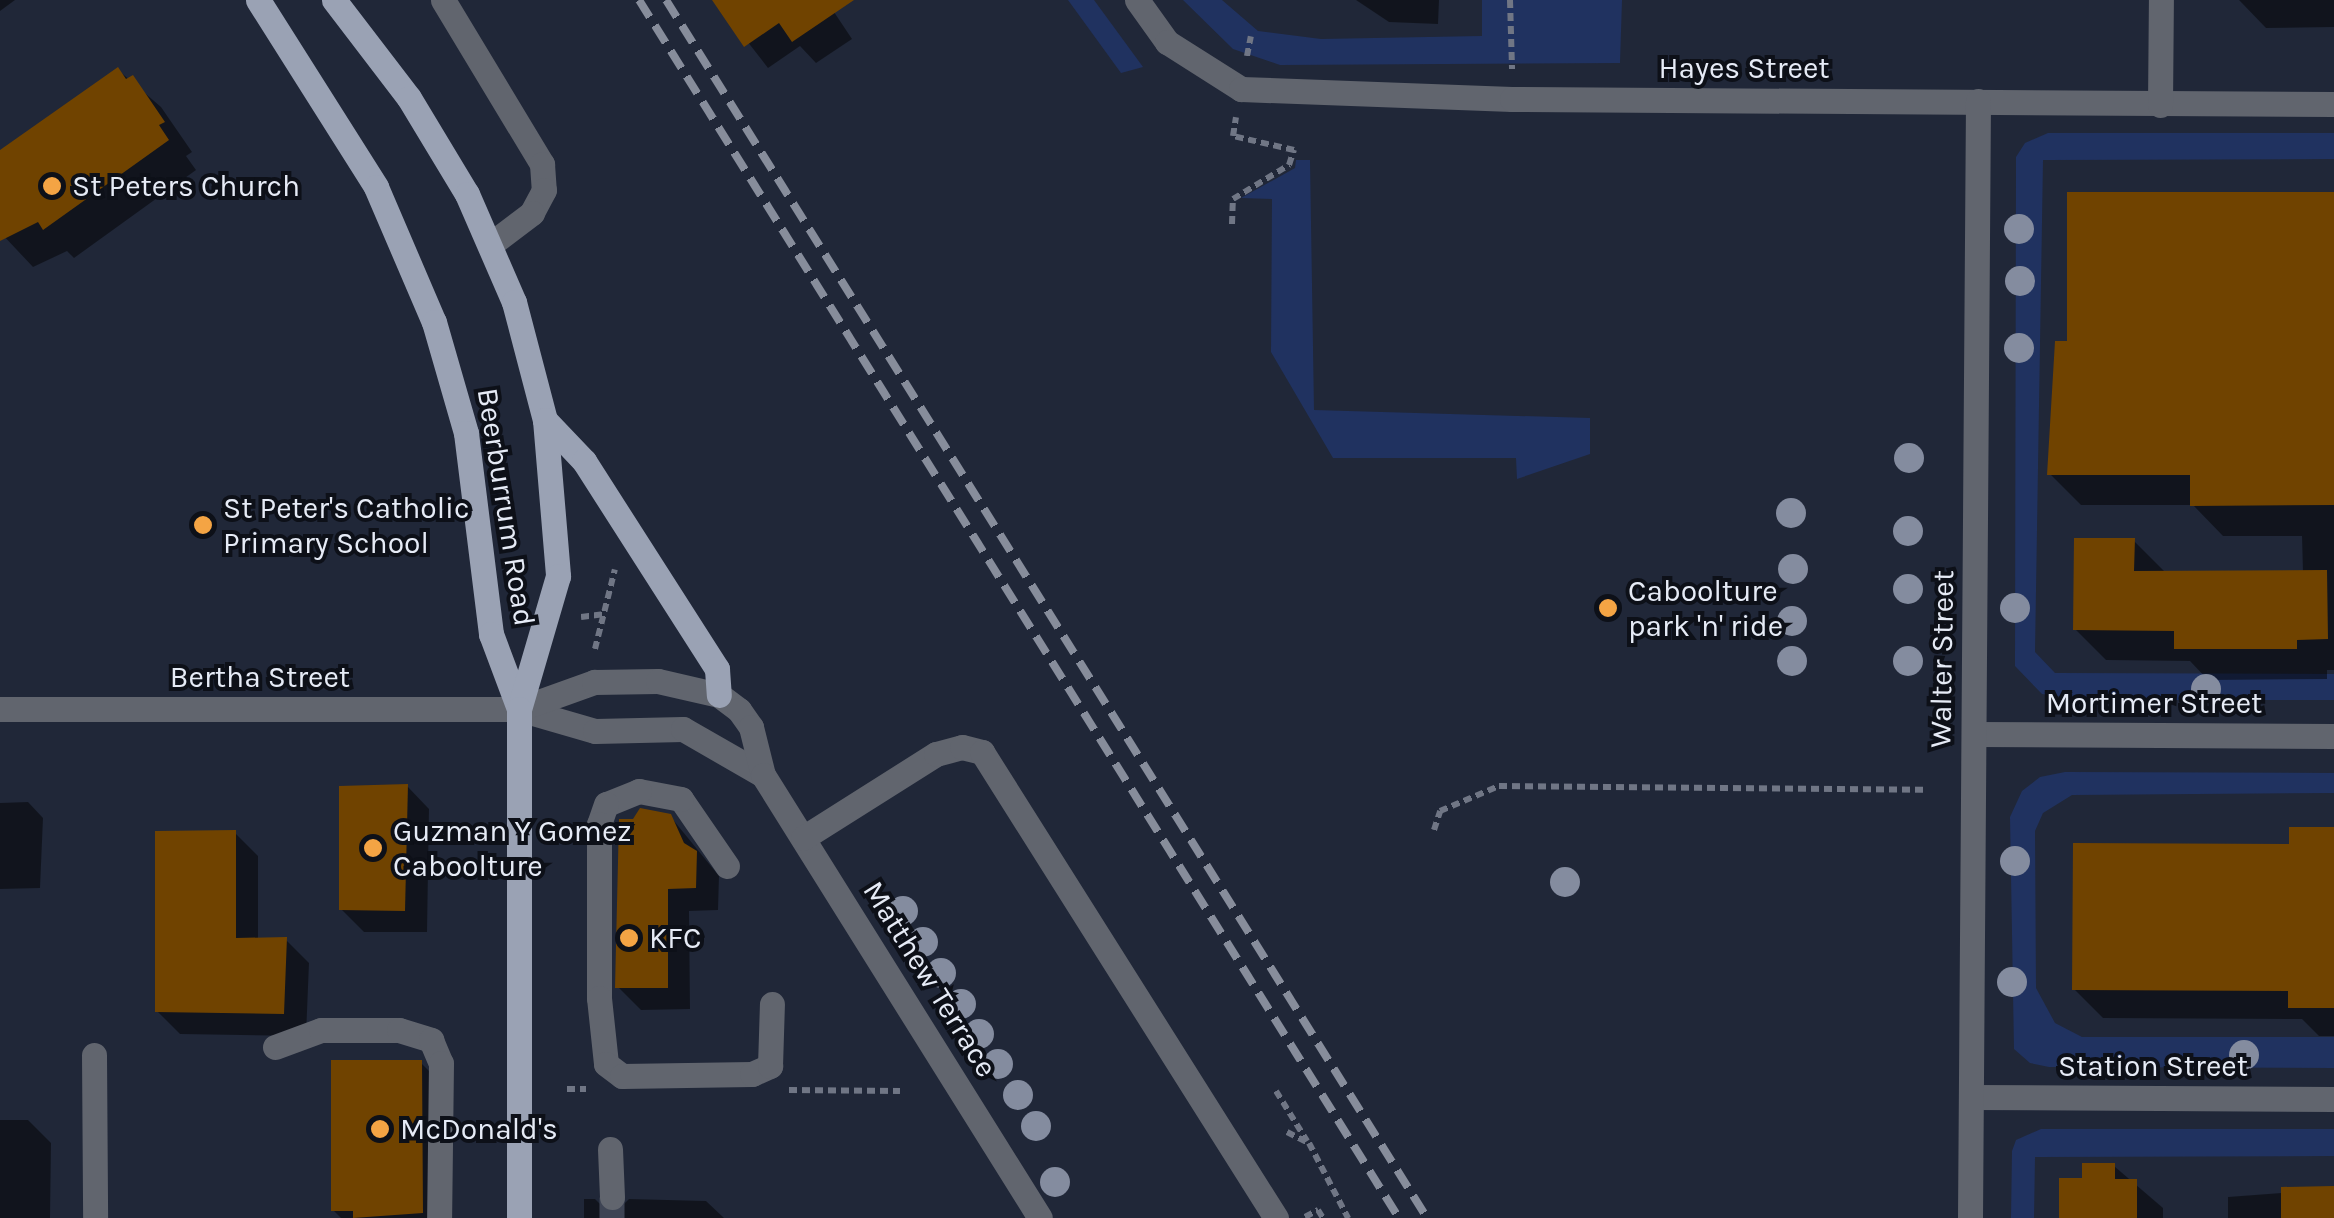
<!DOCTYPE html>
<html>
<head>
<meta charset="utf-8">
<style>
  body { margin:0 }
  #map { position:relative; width:2334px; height:1218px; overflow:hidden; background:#202738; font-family:Karla,sans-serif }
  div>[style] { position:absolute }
  .green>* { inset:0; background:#203260 }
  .shadow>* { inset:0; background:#0007 }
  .building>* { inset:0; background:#704300 }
  .minor-tunnel>* { height:25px; margin-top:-12.5px; transform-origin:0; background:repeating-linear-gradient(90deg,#3e4454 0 25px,transparent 0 37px) }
  .path>* { height:6px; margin-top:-3px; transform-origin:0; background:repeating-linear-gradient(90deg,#707685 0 8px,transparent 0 13px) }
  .minor>* { height:25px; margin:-12.5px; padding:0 12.5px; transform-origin:12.5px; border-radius:12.5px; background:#61656e }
  .major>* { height:25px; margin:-12.5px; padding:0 12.5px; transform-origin:12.5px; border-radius:12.5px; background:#9aa2b4 }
  .rail>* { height:8px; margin-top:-4px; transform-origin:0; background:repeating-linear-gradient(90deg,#878d9b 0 20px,transparent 0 30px) }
  .trees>* { width:30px; height:30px; margin:-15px; border-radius:50%; background:#848c9f }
  .dots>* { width:28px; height:28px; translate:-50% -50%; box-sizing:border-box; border:5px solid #0d1018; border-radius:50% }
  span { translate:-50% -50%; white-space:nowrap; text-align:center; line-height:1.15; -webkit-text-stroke:8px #0d1018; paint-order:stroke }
  .street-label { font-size:30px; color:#e6ebf6 }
  .poi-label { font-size:30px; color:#e6ebf6 }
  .left { translate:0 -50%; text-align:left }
</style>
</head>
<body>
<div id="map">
  <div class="green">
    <div style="clip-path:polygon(1068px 0,1094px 0,1143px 67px,1121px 73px)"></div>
    <div style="clip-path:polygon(1183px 0,1222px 0,1258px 31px,1321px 39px,1482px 36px,1482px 0,1622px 0,1620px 63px,1280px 65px,1233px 49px)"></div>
    <div style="clip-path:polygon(2048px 133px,2334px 133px,2334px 159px,2043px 160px,2035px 652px,2055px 673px,2334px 674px,2334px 700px,2086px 700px,2042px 694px,2015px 666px,2016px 157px,2025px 143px)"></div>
    <div style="clip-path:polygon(1296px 160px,1310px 160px,1314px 410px,1590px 418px,1590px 454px,1517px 479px,1516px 458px,1333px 458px,1271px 352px,1272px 199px,1241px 198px,1295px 168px)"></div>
    <div style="clip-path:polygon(2065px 772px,2334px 773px,2334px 793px,2072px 795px,2043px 813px,2035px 831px,2036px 988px,2055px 1023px,2082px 1037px,2334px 1037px,2334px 1068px,2049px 1067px,2030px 1063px,2014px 1049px,2010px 817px,2022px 791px,2040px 777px)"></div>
    <div style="clip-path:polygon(2041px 1129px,2334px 1129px,2334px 1156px,2035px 1157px,2034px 1218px,2011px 1218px,2012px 1151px,2016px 1140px)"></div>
  </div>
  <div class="shadow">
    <div style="clip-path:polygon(0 0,15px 0,0 11px)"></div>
    <div style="clip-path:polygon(715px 0,826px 0,852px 39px,816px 63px,800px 46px,768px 68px)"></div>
    <div style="clip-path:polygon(1356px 0,1439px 0,1438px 24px,1389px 22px)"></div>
    <div style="clip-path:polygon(2334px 0,2334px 27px,2266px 28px,2239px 0)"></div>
    <div style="clip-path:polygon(118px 70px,161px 107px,192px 152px,186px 156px,196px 170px,74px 258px,67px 251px,33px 267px,0 232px,0 154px)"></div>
    <div style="clip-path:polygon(2334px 194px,2334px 670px,2327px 670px,2327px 679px,2208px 680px,2190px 661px,2106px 660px,2075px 629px,2134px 541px,2166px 573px,2303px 573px,2302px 536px,2223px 536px,2193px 505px,2081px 505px,2050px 474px,2069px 343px)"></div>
    <div style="clip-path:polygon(407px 786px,429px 809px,427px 932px,364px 932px,341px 909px)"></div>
    <div style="clip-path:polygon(28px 802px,43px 818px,40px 888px,0 889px,0 803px)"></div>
    <div style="clip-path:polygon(670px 816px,719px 876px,718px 910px,689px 911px,690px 1009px,641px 1010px,618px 987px)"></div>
    <div style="clip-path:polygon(2334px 830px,2334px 1036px,2319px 1036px,2302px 1019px,2103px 1018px,2074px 989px,2291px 846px)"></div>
    <div style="clip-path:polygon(235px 833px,258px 856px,258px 940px,286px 940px,309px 963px,306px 1036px,180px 1034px,157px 1011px)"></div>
    <div style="clip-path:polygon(421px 1063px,444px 1086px,445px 1218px,341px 1218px,333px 1210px)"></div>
    <div style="clip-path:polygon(0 1120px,28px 1120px,51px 1143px,50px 1218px,0 1218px)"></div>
    <div style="clip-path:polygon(2114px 1166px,2163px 1208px,2163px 1218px,2062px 1218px,2085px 1181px)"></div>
    <div style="clip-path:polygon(2334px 1189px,2334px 1218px,2228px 1218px,2228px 1197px)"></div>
    <div style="clip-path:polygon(584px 1199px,595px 1199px,612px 1216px,629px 1199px,706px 1201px,724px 1218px,584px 1218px)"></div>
  </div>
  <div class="building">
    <div style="clip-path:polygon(712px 0,854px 0,792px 42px,779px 23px,744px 47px)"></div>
    <div style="clip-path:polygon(118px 67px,126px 79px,133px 75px,165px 122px,159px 125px,169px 140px,43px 230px,38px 222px,0 241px,0 150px)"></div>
    <div style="clip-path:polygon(2067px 192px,2334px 192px,2334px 505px,2190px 506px,2190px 475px,2047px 475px,2055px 341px,2067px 341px)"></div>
    <div style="clip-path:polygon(2074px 538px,2135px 538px,2134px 571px,2327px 570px,2328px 639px,2297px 640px,2297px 649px,2174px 649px,2174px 631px,2073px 630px)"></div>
    <div style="clip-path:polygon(408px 784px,405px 911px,339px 910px,339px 786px)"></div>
    <div style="clip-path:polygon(640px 808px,671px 814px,684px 843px,697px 851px,696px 888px,668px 889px,668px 988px,615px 988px,619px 819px,633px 819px)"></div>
    <div style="clip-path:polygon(2289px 827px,2334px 827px,2334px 1008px,2288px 1008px,2288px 991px,2072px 990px,2073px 843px,2289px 844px)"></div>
    <div style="clip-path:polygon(236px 830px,236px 938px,287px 937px,284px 1014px,155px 1012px,155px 831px)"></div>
    <div style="clip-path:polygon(331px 1060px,422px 1060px,423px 1213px,353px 1218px,353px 1211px,331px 1211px)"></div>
    <div style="clip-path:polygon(2082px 1163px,2115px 1163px,2115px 1179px,2137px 1179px,2137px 1218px,2059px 1218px,2059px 1178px,2082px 1178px)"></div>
    <div style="clip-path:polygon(2334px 1186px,2334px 1218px,2281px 1218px,2281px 1187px)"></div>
  </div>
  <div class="minor-tunnel">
    <div style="left:612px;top:1197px;width:21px;rotate:90deg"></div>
  </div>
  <div class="path">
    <div style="left:1510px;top:0;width:69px;rotate:88.3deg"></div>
    <div style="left:1247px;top:56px;width:20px;rotate:-79deg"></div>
    <div style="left:1232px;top:224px;width:25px;rotate:-88deg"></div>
    <div style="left:1233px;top:199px;width:66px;rotate:-31.3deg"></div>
    <div style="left:1289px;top:165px;width:16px;rotate:-72deg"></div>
    <div style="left:1294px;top:150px;width:63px;rotate:-167.1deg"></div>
    <div style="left:1233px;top:136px;width:19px;rotate:-81deg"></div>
    <div style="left:581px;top:617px;width:24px;rotate:-7deg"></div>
    <div style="left:595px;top:649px;width:82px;rotate:-76deg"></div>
    <div style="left:1434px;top:830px;width:20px;rotate:-72deg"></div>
    <div style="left:1440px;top:811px;width:64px;rotate:-23deg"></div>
    <div style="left:1499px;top:786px;width:425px;rotate:0.5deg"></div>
    <div style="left:567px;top:1089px;width:19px"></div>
    <div style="left:789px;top:1090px;width:111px;rotate:0.5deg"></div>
    <div style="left:1276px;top:1091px;width:59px;rotate:58.2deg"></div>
    <div style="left:1287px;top:1132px;width:25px;rotate:27deg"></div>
    <div style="left:1309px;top:1143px;width:85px;rotate:62.5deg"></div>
    <div style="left:1305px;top:1217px;width:15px;rotate:-28deg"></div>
    <div style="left:1318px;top:1210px;width:9px;rotate:58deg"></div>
  </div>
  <div class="minor">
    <div style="left:443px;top:0;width:192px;rotate:58.9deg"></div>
    <div style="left:542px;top:164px;width:26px;rotate:86deg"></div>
    <div style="left:544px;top:190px;width:26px;rotate:118deg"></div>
    <div style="left:532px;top:213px;width:51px;rotate:142.9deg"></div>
    <div style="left:1137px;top:0;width:52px;rotate:54.5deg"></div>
    <div style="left:1167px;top:42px;width:88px;rotate:32.4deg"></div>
    <div style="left:1241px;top:89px;width:271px;rotate:2.1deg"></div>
    <div style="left:1512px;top:99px;width:822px;rotate:0.35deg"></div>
    <div style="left:2160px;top:105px;width:105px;rotate:-89.5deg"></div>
    <div style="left:0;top:709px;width:519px"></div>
    <div style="left:519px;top:709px;width:79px;rotate:16.1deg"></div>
    <div style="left:595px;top:731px;width:88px;rotate:-1.3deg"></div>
    <div style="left:683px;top:729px;width:92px;rotate:29.9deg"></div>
    <div style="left:519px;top:709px;width:80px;rotate:-19.8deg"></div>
    <div style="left:594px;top:682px;width:64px;rotate:-0.9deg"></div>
    <div style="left:658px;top:681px;width:63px;rotate:12.9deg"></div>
    <div style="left:719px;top:695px;width:25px;rotate:37deg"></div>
    <div style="left:739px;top:710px;width:21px;rotate:55deg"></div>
    <div style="left:751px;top:727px;width:49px;rotate:76deg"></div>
    <div style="left:763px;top:775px;width:522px;rotate:57.98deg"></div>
    <div style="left:1974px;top:734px;width:360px;rotate:0.3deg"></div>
    <div style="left:803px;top:838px;width:157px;rotate:-32.3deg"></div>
    <div style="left:936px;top:754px;width:27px;rotate:-15deg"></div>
    <div style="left:962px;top:747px;width:21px;rotate:14deg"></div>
    <div style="left:982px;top:752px;width:551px;rotate:57.75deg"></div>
    <div style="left:727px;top:866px;width:81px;rotate:-124.5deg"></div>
    <div style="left:681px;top:799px;width:43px;rotate:-169.2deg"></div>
    <div style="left:639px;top:791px;width:35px;rotate:158deg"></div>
    <div style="left:606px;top:804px;width:21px;rotate:109deg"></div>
    <div style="left:599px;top:824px;width:174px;rotate:90deg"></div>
    <div style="left:599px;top:998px;width:66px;rotate:83.9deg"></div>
    <div style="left:606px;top:1064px;width:20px;rotate:37deg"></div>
    <div style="left:622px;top:1076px;width:130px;rotate:-0.9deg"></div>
    <div style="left:752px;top:1074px;width:20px;rotate:-24deg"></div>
    <div style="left:770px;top:1066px;width:62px;rotate:-88.2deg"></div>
    <div style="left:275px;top:1047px;width:49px;rotate:-20.3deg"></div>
    <div style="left:321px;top:1030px;width:78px"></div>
    <div style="left:399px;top:1030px;width:34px;rotate:17deg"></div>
    <div style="left:431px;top:1040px;width:25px;rotate:67deg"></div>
    <div style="left:441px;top:1063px;width:155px;rotate:90.7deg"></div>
    <div style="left:94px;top:1055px;width:163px;rotate:89.6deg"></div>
    <div style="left:1972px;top:1097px;width:362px;rotate:0.3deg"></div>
    <div style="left:610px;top:1149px;width:48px;rotate:87.6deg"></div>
    <div style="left:1970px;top:1218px;width:1117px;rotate:-89.59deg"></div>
  </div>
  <div class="major">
    <div style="left:258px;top:0;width:221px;rotate:57.7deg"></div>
    <div style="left:376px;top:187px;width:147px;rotate:66.8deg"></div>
    <div style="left:434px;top:322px;width:116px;rotate:73.9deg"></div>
    <div style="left:466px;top:433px;width:203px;rotate:82.9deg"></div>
    <div style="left:491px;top:634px;width:80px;rotate:69.5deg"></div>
    <div style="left:334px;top:0;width:123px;rotate:52.6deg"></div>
    <div style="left:409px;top:98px;width:112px;rotate:58.9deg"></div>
    <div style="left:467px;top:194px;width:118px;rotate:66.5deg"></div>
    <div style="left:514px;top:302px;width:122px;rotate:75.3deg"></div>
    <div style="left:545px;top:420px;width:157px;rotate:85.2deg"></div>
    <div style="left:558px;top:576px;width:139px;rotate:106.3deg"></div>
    <div style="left:519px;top:709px;width:509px;rotate:90deg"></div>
    <div style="left:545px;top:420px;width:57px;rotate:46.4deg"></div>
    <div style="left:584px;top:461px;width:247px;rotate:57.4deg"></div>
    <div style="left:717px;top:669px;width:26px;rotate:86deg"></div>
  </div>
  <div class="rail">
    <div style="left:639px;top:0;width:1436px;rotate:58.04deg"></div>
    <div style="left:666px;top:0;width:1436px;rotate:58deg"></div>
  </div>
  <div class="trees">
    <div style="left:2019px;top:229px"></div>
    <div style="left:2020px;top:281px"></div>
    <div style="left:2019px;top:348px"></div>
    <div style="left:1909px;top:458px"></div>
    <div style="left:1791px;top:513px"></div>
    <div style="left:1908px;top:531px"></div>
    <div style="left:1793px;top:569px"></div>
    <div style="left:1908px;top:589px"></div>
    <div style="left:2015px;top:608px"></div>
    <div style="left:1792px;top:621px"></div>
    <div style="left:1792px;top:661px"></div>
    <div style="left:1908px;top:661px"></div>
    <div style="left:2206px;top:689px"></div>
    <div style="left:2015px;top:861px"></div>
    <div style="left:1565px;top:882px"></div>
    <div style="left:903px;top:911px"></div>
    <div style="left:923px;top:942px"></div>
    <div style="left:941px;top:973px"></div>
    <div style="left:2012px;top:982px"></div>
    <div style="left:961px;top:1004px"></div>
    <div style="left:979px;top:1034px"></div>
    <div style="left:2244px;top:1055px"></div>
    <div style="left:998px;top:1064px"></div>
    <div style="left:1018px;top:1095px"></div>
    <div style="left:1036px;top:1126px"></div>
    <div style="left:1055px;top:1182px"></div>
  </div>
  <div class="dots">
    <div style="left:52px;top:186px;background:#f4a444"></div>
    <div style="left:203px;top:525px;background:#f4a444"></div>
    <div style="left:1608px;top:608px;background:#f4a444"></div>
    <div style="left:373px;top:848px;background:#f4a444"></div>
    <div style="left:629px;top:938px;background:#f4a444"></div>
    <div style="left:380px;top:1129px;background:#f4a444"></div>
  </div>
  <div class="street-label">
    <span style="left:1744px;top:68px">Hayes Street</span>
    <span style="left:506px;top:507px;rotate:81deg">Beerburrum Road</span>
    <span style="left:1942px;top:659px;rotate:-89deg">Walter Street</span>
    <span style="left:260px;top:677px">Bertha Street</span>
    <span style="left:2154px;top:703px">Mortimer Street</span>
    <span style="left:930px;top:979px;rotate:58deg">Matthew Terrace</span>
    <span style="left:2153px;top:1066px">Station Street</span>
  </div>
  <div class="poi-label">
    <span class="left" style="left:72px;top:186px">St Peters Church</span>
    <span class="left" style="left:223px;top:525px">St Peter's Catholic<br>Primary School</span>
    <span class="left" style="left:1628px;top:608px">Caboolture<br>park 'n' ride</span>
    <span class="left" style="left:393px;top:848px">Guzman Y Gomez<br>Caboolture</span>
    <span class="left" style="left:649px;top:938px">KFC</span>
    <span class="left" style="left:400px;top:1129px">McDonald's</span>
  </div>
</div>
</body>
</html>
